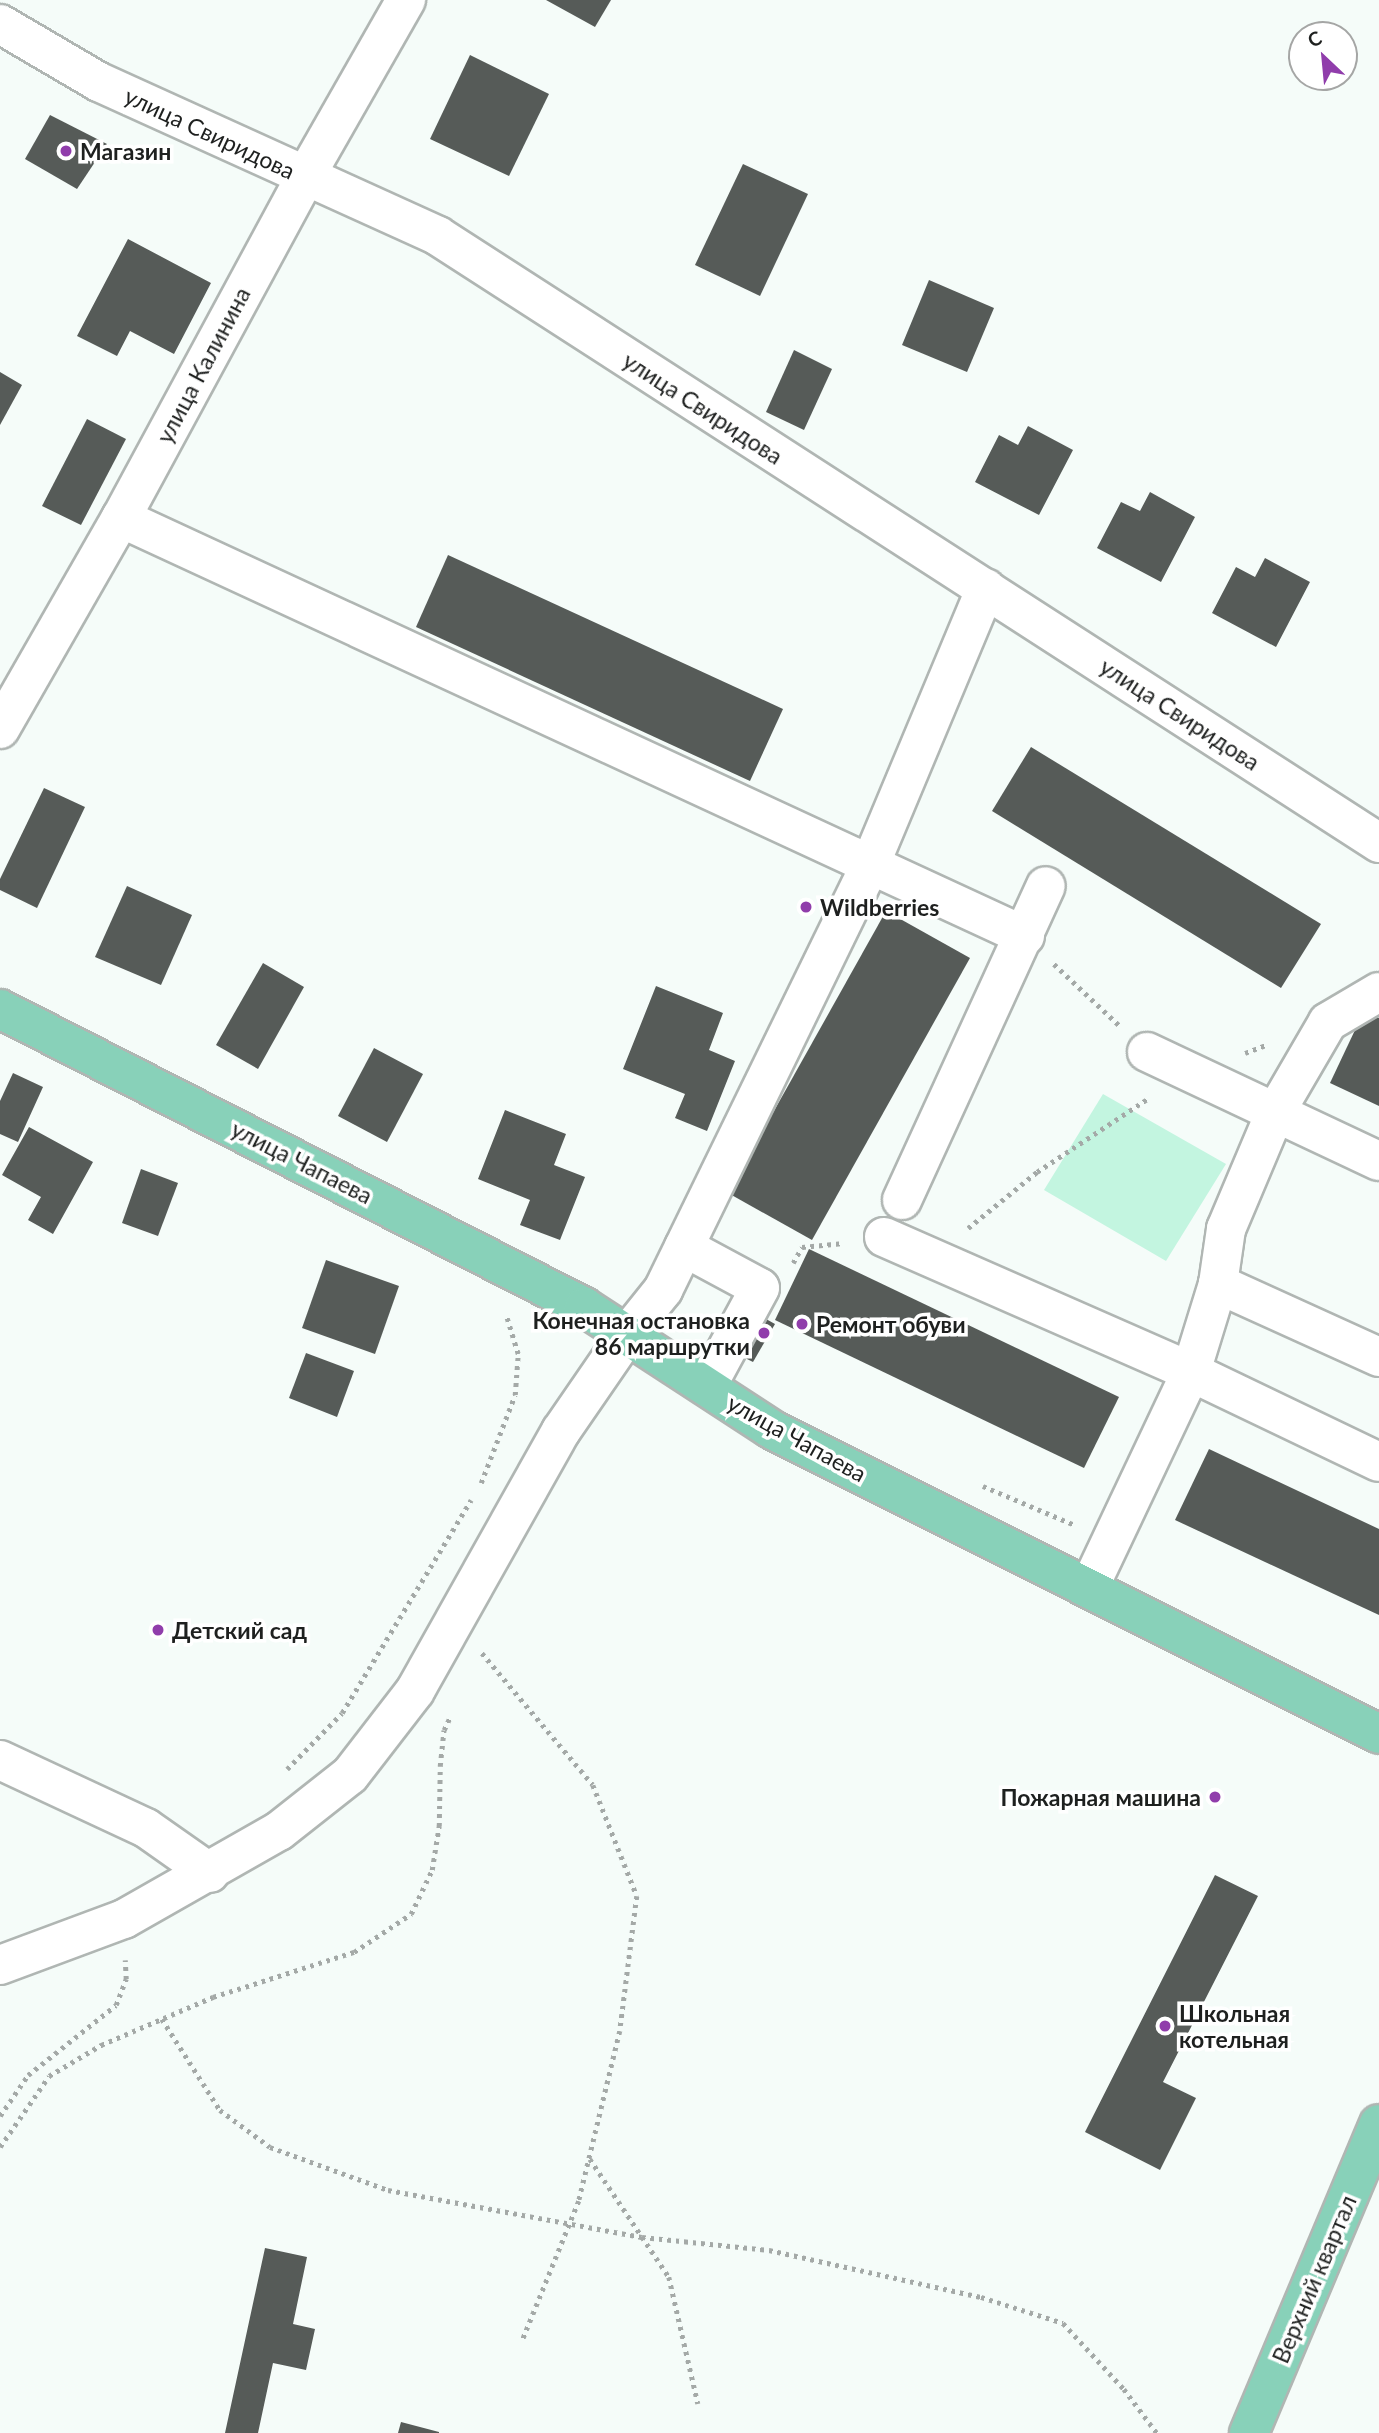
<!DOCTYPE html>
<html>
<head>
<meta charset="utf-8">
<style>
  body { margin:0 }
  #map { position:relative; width:1379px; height:2433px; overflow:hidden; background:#f5fcf9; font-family:Lato,sans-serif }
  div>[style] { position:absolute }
  .green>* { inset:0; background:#c3f5e0 }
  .building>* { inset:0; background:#565b58 }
  .path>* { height:4.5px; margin-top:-2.25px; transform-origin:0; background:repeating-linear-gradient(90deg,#a4a9a7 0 3.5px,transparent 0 8.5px) }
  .roads { filter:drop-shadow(2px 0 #b0b6b3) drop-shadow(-2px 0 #b0b6b3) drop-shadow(0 2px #b0b6b3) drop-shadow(0 -2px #b0b6b3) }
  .minor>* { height:38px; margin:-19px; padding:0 19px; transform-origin:19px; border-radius:19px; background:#fff }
  .major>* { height:38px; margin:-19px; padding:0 19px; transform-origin:19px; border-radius:19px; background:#88d1b9 }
  .dots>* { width:19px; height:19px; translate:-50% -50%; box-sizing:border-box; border:4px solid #fff; border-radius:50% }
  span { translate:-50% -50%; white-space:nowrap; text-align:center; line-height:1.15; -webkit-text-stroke:7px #fff; paint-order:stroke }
  .street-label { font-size:23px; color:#1e201f }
  .poi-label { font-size:23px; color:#1e201f; font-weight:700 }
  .left { translate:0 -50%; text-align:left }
  .right { translate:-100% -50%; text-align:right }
  .north { position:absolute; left:1288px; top:21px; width:70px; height:70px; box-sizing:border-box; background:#fff; border:2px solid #a5a6a5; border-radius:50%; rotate:334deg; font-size:19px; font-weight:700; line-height:28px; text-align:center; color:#1e201f }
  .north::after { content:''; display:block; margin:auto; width:24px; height:32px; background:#903dab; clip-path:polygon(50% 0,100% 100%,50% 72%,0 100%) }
</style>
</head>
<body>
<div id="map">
  <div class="green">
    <div style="clip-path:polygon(1103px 1094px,1226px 1164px,1166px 1261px,1044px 1190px)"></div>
  </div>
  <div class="building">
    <div style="clip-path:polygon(546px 0,611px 0,595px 27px)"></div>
    <div style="clip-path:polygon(470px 55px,549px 94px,509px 176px,430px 139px)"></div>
    <div style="clip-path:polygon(50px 115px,107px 144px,77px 189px,25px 159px)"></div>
    <div style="clip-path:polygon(743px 164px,808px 194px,760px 296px,695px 265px)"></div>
    <div style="clip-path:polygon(128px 239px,211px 283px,174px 354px,130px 331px,117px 356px,77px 336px)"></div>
    <div style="clip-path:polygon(929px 280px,994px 308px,967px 372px,902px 345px)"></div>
    <div style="clip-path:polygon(794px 350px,832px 369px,804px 430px,766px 412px)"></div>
    <div style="clip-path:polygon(0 372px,22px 385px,0 425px)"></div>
    <div style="clip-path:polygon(87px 419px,126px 439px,81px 525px,42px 506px)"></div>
    <div style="clip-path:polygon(1028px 426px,1073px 450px,1039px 515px,975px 482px,999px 435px,1018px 445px)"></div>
    <div style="clip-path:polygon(1150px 492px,1195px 517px,1161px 582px,1097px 548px,1121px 502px,1140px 511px)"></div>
    <div style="clip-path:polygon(448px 555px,783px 709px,750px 781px,416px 627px)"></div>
    <div style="clip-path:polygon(1265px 558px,1310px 582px,1276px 647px,1212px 613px,1236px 567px,1255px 577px)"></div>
    <div style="clip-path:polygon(1031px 747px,1321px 924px,1281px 988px,992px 811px)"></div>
    <div style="clip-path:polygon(44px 788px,85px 807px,37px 908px,0 890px,0 879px)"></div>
    <div style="clip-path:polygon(127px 886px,192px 915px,161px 985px,95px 957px)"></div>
    <div style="clip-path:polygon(886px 911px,970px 958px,812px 1240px,728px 1193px)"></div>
    <div style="clip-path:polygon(263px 963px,304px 987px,258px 1069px,216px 1045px)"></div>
    <div style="clip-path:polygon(656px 986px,723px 1013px,709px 1050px,735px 1061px,707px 1131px,675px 1118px,685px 1094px,623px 1069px)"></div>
    <div style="clip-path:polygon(1364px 1011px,1379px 1018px,1379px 1106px,1330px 1083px)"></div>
    <div style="clip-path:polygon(374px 1048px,423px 1074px,387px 1142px,338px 1116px)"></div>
    <div style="clip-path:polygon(13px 1073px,43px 1087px,18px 1142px,0 1134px,0 1101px)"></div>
    <div style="clip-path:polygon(505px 1110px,566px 1134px,554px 1165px,585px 1177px,560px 1240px,520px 1225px,530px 1200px,478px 1179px)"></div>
    <div style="clip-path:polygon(29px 1127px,93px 1162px,53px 1234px,28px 1220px,41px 1197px,2px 1175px)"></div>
    <div style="clip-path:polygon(141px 1169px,178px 1183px,158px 1236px,122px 1223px)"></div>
    <div style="clip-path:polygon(809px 1249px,1119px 1397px,1084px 1468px,775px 1320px)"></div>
    <div style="clip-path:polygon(326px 1260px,399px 1286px,375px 1354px,302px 1328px)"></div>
    <div style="clip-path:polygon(766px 1319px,775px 1324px,753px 1362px,745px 1358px)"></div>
    <div style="clip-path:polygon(306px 1353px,354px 1371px,337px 1417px,289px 1398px)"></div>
    <div style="clip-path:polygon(1209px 1449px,1379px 1529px,1379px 1615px,1175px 1520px)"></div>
    <div style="clip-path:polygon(1215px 1875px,1258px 1896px,1163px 2082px,1196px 2098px,1160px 2170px,1085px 2132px)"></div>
    <div style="clip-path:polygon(265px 2248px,307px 2257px,293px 2324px,315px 2329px,306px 2370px,273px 2363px,258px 2433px,225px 2433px)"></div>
    <div style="clip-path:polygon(401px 2422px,439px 2432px,439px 2433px,398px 2433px)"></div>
  </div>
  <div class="path">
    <div style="left:1054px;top:964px;width:89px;rotate:43.2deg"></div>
    <div style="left:1245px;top:1053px;width:22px;rotate:-21deg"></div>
    <div style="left:968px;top:1228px;width:89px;rotate:-39.1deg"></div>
    <div style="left:1037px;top:1172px;width:134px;rotate:-33.5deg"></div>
    <div style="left:793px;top:1263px;width:18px;rotate:-61deg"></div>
    <div style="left:802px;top:1247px;width:42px;rotate:-5.4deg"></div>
    <div style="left:481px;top:1483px;width:94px;rotate:-68.9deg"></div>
    <div style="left:515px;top:1395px;width:41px;rotate:-85.8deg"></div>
    <div style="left:518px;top:1354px;width:41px;rotate:-107.1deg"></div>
    <div style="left:983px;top:1486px;width:100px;rotate:23deg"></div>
    <div style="left:482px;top:1653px;width:172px;rotate:49.9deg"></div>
    <div style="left:593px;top:1785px;width:119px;rotate:68.4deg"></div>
    <div style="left:637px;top:1896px;width:136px;rotate:97.2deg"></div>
    <div style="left:620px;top:2031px;width:175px;rotate:103.6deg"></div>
    <div style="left:579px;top:2201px;width:149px;rotate:112.1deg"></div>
    <div style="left:287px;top:1769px;width:78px;rotate:-45.5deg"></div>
    <div style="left:342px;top:1713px;width:249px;rotate:-58.8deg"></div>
    <div style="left:162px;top:2019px;width:108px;rotate:57.5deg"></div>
    <div style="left:220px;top:2110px;width:62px;rotate:36.5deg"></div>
    <div style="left:270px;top:2147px;width:126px;rotate:20deg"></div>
    <div style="left:388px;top:2190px;width:258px;rotate:10.5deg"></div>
    <div style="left:642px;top:2237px;width:128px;rotate:5.8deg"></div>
    <div style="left:769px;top:2250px;width:217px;rotate:12.5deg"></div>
    <div style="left:981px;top:2297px;width:86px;rotate:17.6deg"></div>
    <div style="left:1063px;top:2323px;width:90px;rotate:47.3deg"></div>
    <div style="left:1124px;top:2389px;width:55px;rotate:53.1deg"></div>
    <div style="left:0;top:2116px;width:50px;rotate:-55.7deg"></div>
    <div style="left:28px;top:2075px;width:112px;rotate:-38.5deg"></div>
    <div style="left:116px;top:2005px;width:28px;rotate:-69deg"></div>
    <div style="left:126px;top:1979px;width:19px;rotate:-93deg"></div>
    <div style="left:0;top:2147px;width:86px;rotate:-55.4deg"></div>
    <div style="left:49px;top:2076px;width:61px;rotate:-30.8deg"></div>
    <div style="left:101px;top:2045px;width:122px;rotate:-23.2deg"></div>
    <div style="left:213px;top:1997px;width:148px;rotate:-17.7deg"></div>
    <div style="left:354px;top:1952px;width:69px;rotate:-33.7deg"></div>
    <div style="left:411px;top:1914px;width:49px;rotate:-64.5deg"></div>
    <div style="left:432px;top:1870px;width:45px;rotate:-81deg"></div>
    <div style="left:439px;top:1826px;width:60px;rotate:-89deg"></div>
    <div style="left:440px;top:1766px;width:36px;rotate:-84deg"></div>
    <div style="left:444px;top:1730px;width:14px;rotate:-65deg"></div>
    <div style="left:590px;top:2159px;width:142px;rotate:56.2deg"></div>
    <div style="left:669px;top:2277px;width:130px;rotate:77.1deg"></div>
  </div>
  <div class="roads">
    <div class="minor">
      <div style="left:0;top:24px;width:115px;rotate:30.4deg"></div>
      <div style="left:99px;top:82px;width:372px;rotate:24.4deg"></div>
      <div style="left:438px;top:236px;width:1120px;rotate:32.82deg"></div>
      <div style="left:121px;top:518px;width:996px;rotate:24.82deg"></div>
      <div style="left:0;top:729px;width:243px;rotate:-60.2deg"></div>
      <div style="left:121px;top:518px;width:387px;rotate:-61.6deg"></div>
      <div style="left:305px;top:177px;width:204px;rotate:-60.3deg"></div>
      <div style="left:1147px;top:1052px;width:256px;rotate:25.2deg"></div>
      <div style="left:902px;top:1200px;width:345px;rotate:-65.4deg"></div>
      <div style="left:884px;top:1237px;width:335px;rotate:23.7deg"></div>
      <div style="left:1191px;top:1372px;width:239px;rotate:115.3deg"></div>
      <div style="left:684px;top:1247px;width:86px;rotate:28.3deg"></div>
      <div style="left:760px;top:1288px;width:111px;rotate:118.4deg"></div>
      <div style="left:1218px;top:1284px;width:56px;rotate:-81.7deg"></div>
      <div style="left:1226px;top:1229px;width:126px;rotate:-67.1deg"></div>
      <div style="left:1275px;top:1113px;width:105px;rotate:-59.8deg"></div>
      <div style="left:1328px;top:1022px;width:59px;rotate:-30.5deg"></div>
      <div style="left:1379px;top:1357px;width:177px;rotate:-155.6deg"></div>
      <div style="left:1218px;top:1284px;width:92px;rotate:107.1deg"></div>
      <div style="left:1191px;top:1372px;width:208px;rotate:25.6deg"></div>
      <div style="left:0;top:1760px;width:161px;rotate:25deg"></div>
      <div style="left:146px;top:1828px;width:78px;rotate:35.1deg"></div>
      <div style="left:0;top:1965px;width:132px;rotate:-20.4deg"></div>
      <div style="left:124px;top:1919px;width:178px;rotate:-29.6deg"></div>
      <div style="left:279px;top:1831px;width:90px;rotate:-38.3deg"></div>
      <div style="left:350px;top:1775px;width:106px;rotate:-52.3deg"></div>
      <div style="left:415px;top:1691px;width:298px;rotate:-60.7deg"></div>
      <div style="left:561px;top:1431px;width:116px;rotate:-55.5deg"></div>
      <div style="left:627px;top:1335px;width:58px;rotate:-51.3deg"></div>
      <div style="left:663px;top:1290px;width:473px;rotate:-64deg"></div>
      <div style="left:870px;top:865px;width:300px;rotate:-67.3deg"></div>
    </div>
    <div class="major">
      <div style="left:0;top:1009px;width:656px;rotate:27.03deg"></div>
      <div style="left:584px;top:1307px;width:223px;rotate:33.1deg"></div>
      <div style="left:771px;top:1429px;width:680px;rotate:26.64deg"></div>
      <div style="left:1249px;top:2433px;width:335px;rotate:-67.2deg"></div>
    </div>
  </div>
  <div class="dots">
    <div style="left:66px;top:151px;background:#903dab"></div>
    <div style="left:806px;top:907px;background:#903dab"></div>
    <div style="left:802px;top:1324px;background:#903dab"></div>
    <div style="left:764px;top:1333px;background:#903dab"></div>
    <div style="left:158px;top:1630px;background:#903dab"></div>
    <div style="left:1215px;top:1797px;background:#903dab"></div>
    <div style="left:1165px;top:2026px;background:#903dab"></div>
  </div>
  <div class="street-label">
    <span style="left:210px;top:133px;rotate:25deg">улица Свиридова</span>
    <span style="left:203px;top:365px;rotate:-62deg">улица Калинина</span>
    <span style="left:703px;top:408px;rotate:33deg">улица Свиридова</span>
    <span style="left:1180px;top:714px;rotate:33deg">улица Свиридова</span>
    <span style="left:302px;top:1162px;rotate:27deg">улица Чапаева</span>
    <span style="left:797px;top:1438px;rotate:29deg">улица Чапаева</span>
    <span style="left:1314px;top:2279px;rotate:-67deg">Верхний квартал</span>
  </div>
  <div class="poi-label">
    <span class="left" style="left:80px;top:151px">Магазин</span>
    <span class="left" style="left:820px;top:907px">Wildberries</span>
    <span class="right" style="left:750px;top:1333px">Конечная остановка<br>86 маршрутки</span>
    <span class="left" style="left:816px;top:1324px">Ремонт обуви</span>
    <span class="left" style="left:172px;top:1630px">Детский сад</span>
    <span class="right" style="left:1201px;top:1797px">Пожарная машина</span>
    <span class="left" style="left:1179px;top:2026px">Школьная<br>котельная</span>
  </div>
  <div class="north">С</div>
</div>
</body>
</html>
